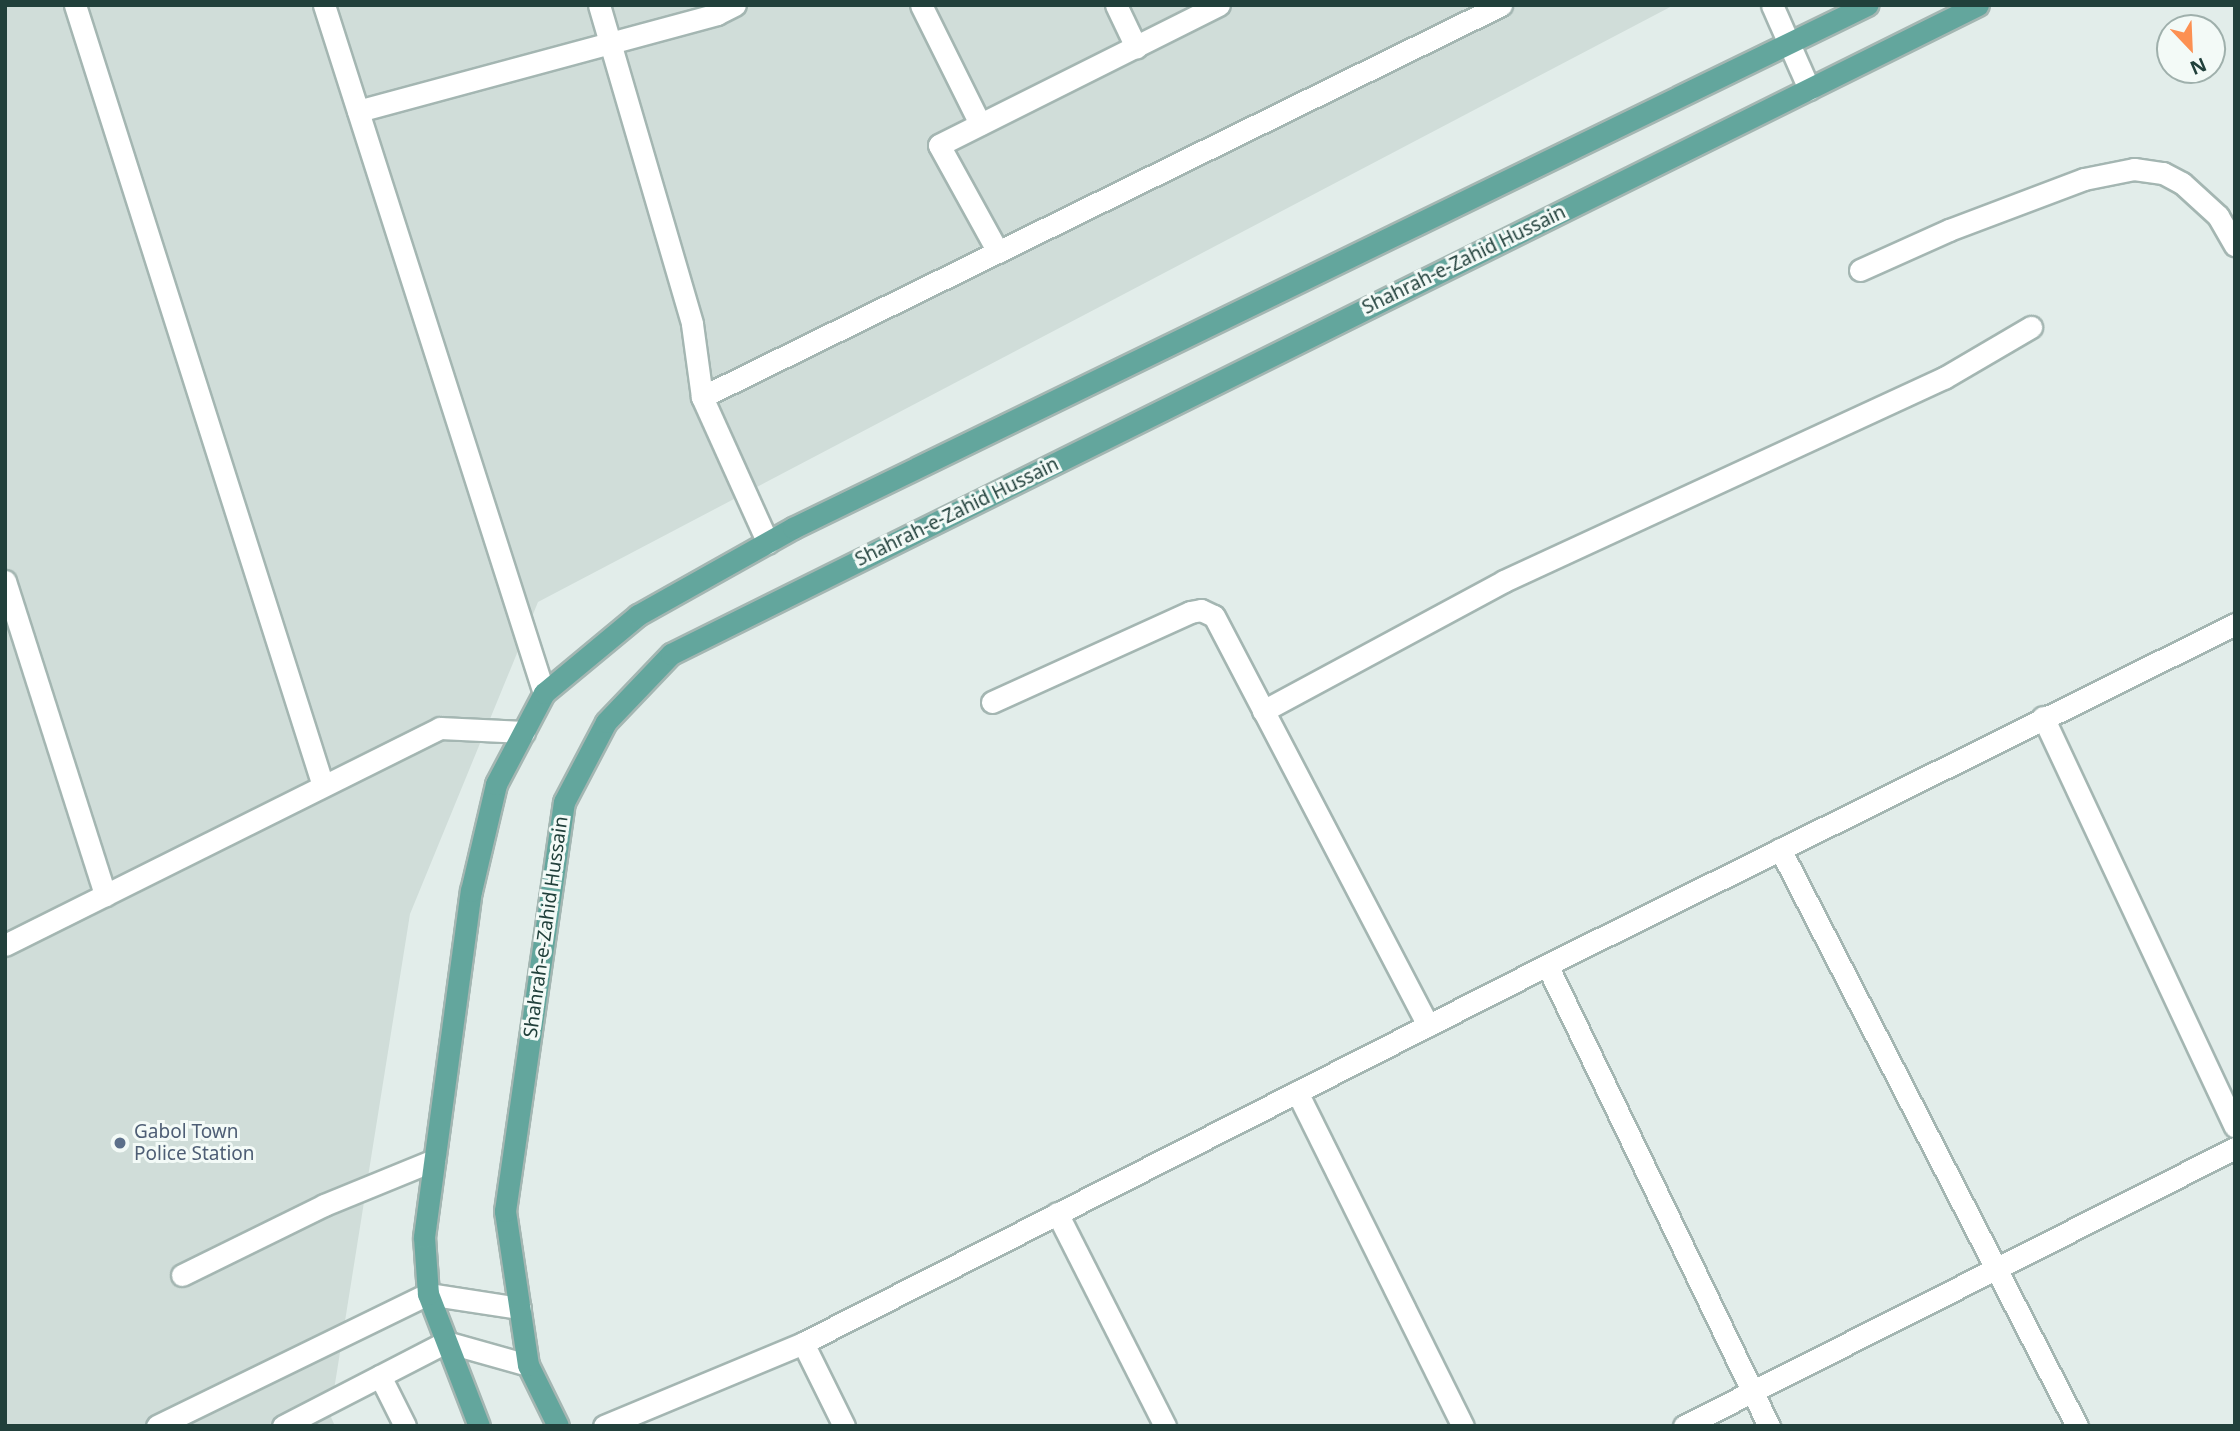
<!DOCTYPE html>
<html>
<head>
<meta charset="utf-8">
<style>
  body { margin:0 }
  #map { position:relative; width:2240px; height:1431px; overflow:hidden; background:#e2edea; font-family:"Noto Sans",sans-serif }
  div>[style] { position:absolute }
  .built>* { inset:0; background:#d0ddd9 }
  .roads { filter:drop-shadow(2px 0 #a4b6b2) drop-shadow(-2px 0 #a4b6b2) drop-shadow(0 2px #a4b6b2) drop-shadow(0 -2px #a4b6b2) }
  .minor>* { height:21px; margin:-10.5px; padding:0 10.5px; transform-origin:10.5px; border-radius:10.5px; background:#fff }
  .major>* { height:21px; margin:-10.5px; padding:0 10.5px; transform-origin:10.5px; border-radius:10.5px; background:#63a69d }
  .dots>* { width:19px; height:19px; translate:-50% -50%; box-sizing:border-box; border:4px solid #f3faf7; border-radius:50% }
  span { translate:-50% -50%; white-space:nowrap; text-align:center; line-height:1.15; -webkit-text-stroke:6px #f3faf7; paint-order:stroke }
  .street-label { font-size:19px; color:#21403b }
  .service-label { font-size:19px; color:#4e5e75 }
  .left { translate:0 -50%; text-align:left }
  .frame { position:absolute; inset:0; border:7px solid #21403b; pointer-events:none }
  .north { position:absolute; left:2156px; top:14px; width:70px; height:70px; box-sizing:border-box; background:#f3faf7; border:2px solid #9fb0ac; border-radius:50%; rotate:157deg; font-size:19px; font-weight:700; line-height:28px; text-align:center; color:#21403b }
  .north::after { content:''; display:block; margin:auto; width:24px; height:32px; background:#fc9052; clip-path:polygon(50% 0,100% 100%,50% 72%,0 100%) }
</style>
</head>
<body>
<div id="map">
  <div class="built">
    <div style="clip-path:polygon(5px 5px,1674px 5px,538px 602px,410px 914px,330px 1415px,335px 1426px,5px 1426px)"></div>
  </div>
  <div class="roads">
    <div class="minor">
      <div style="left:75px;top:5px;width:819px;rotate:72.38deg"></div>
      <div style="left:324px;top:5px;width:722px;rotate:72.27deg"></div>
      <div style="left:599px;top:5px;width:332px;rotate:73.7deg"></div>
      <div style="left:692px;top:324px;width:74px;rotate:82.2deg"></div>
      <div style="left:702px;top:397px;width:160px;rotate:65.7deg"></div>
      <div style="left:921px;top:5px;width:133px;rotate:63.6deg"></div>
      <div style="left:1116px;top:5px;width:47px;rotate:64.5deg"></div>
      <div style="left:1772px;top:5px;width:92px;rotate:66.2deg"></div>
      <div style="left:358px;top:111px;width:372px;rotate:-15.1deg"></div>
      <div style="left:717px;top:14px;width:20px;rotate:-27deg"></div>
      <div style="left:998px;top:252px;width:122px;rotate:-118.9deg"></div>
      <div style="left:939px;top:145px;width:313px;rotate:-26.6deg"></div>
      <div style="left:1860px;top:270px;width:98px;rotate:-24.2deg"></div>
      <div style="left:1949px;top:230px;width:144px;rotate:-20.7deg"></div>
      <div style="left:2084px;top:179px;width:51px;rotate:-11.3deg"></div>
      <div style="left:2134px;top:169px;width:29px;rotate:8deg"></div>
      <div style="left:2163px;top:173px;width:21px;rotate:28deg"></div>
      <div style="left:2182px;top:183px;width:49px;rotate:42.5deg"></div>
      <div style="left:2218px;top:216px;width:34px;rotate:60deg"></div>
      <div style="left:702px;top:397px;width:890px;rotate:-26.13deg"></div>
      <div style="left:5px;top:581px;width:330px;rotate:72.3deg"></div>
      <div style="left:992px;top:702px;width:217px;rotate:-24.4deg"></div>
      <div style="left:1190px;top:612px;width:11px;rotate:-10deg"></div>
      <div style="left:1201px;top:610px;width:14px;rotate:25deg"></div>
      <div style="left:1214px;top:616px;width:462px;rotate:62.4deg"></div>
      <div style="left:1263px;top:711px;width:274px;rotate:-28.3deg"></div>
      <div style="left:1504px;top:581px;width:485px;rotate:-24.8deg"></div>
      <div style="left:1944px;top:378px;width:101px;rotate:-30.4deg"></div>
      <div style="left:2043px;top:717px;width:452px;rotate:64.9deg"></div>
      <div style="left:1780px;top:849px;width:649px;rotate:62.76deg"></div>
      <div style="left:5px;top:945px;width:486px;rotate:-26.5deg"></div>
      <div style="left:440px;top:728px;width:84px;rotate:2.7deg"></div>
      <div style="left:1547px;top:965px;width:512px;rotate:64.29deg"></div>
      <div style="left:1297px;top:1092px;width:373px;rotate:63.6deg"></div>
      <div style="left:1057px;top:1213px;width:239px;rotate:63.1deg"></div>
      <div style="left:182px;top:1275px;width:158px;rotate:-26.2deg"></div>
      <div style="left:324px;top:1205px;width:119px;rotate:-22.2deg"></div>
      <div style="left:803px;top:1343px;width:93px;rotate:63.7deg"></div>
      <div style="left:380px;top:1376px;width:56px;rotate:63.4deg"></div>
      <div style="left:157px;top:1426px;width:301px;rotate:-26deg"></div>
      <div style="left:428px;top:1294px;width:93px;rotate:8.7deg"></div>
      <div style="left:283px;top:1426px;width:183px;rotate:-27.3deg"></div>
      <div style="left:446px;top:1342px;width:85px;rotate:15.7deg"></div>
      <div style="left:604px;top:1426px;width:216px;rotate:-22.6deg"></div>
      <div style="left:803px;top:1343px;width:835px;rotate:-26.93deg"></div>
      <div style="left:1547px;top:965px;width:768px;rotate:-26.36deg"></div>
      <div style="left:1684px;top:1426px;width:617px;rotate:-26.77deg"></div>
    </div>
    <div class="major">
      <div style="left:479px;top:1426px;width:142px;rotate:-111.1deg"></div>
      <div style="left:428px;top:1294px;width:57px;rotate:-94deg"></div>
      <div style="left:424px;top:1237px;width:349px;rotate:-82.3deg"></div>
      <div style="left:471px;top:891px;width:110px;rotate:-76.8deg"></div>
      <div style="left:496px;top:784px;width:103px;rotate:-62.2deg"></div>
      <div style="left:544px;top:693px;width:122px;rotate:-39.7deg"></div>
      <div style="left:638px;top:615px;width:178px;rotate:-29.3deg"></div>
      <div style="left:793px;top:528px;width:1195px;rotate:-25.96deg"></div>
      <div style="left:558px;top:1426px;width:68px;rotate:-116.2deg"></div>
      <div style="left:528px;top:1365px;width:156px;rotate:-98.5deg"></div>
      <div style="left:505px;top:1211px;width:413px;rotate:-81.8deg"></div>
      <div style="left:564px;top:802px;width:90px;rotate:-62.3deg"></div>
      <div style="left:606px;top:722px;width:94px;rotate:-46.3deg"></div>
      <div style="left:671px;top:654px;width:1459px;rotate:-26.41deg"></div>
    </div>
  </div>
  <div class="dots">
    <div style="left:120px;top:1143px;background:#5c6f8a"></div>
  </div>
  <div class="street-label">
    <span style="left:1464px;top:260px;rotate:-26deg">Shahrah-e-Zahid Hussain</span>
    <span style="left:957px;top:512px;rotate:-26deg">Shahrah-e-Zahid Hussain</span>
    <span style="left:546px;top:927px;rotate:-82deg">Shahrah-e-Zahid Hussain</span>
  </div>
  <div class="service-label">
    <span class="left" style="left:134px;top:1143px">Gabol Town<br>Police Station</span>
  </div>
  <div class="frame"></div>
  <div class="north">N</div>
</div>
</body>
</html>
